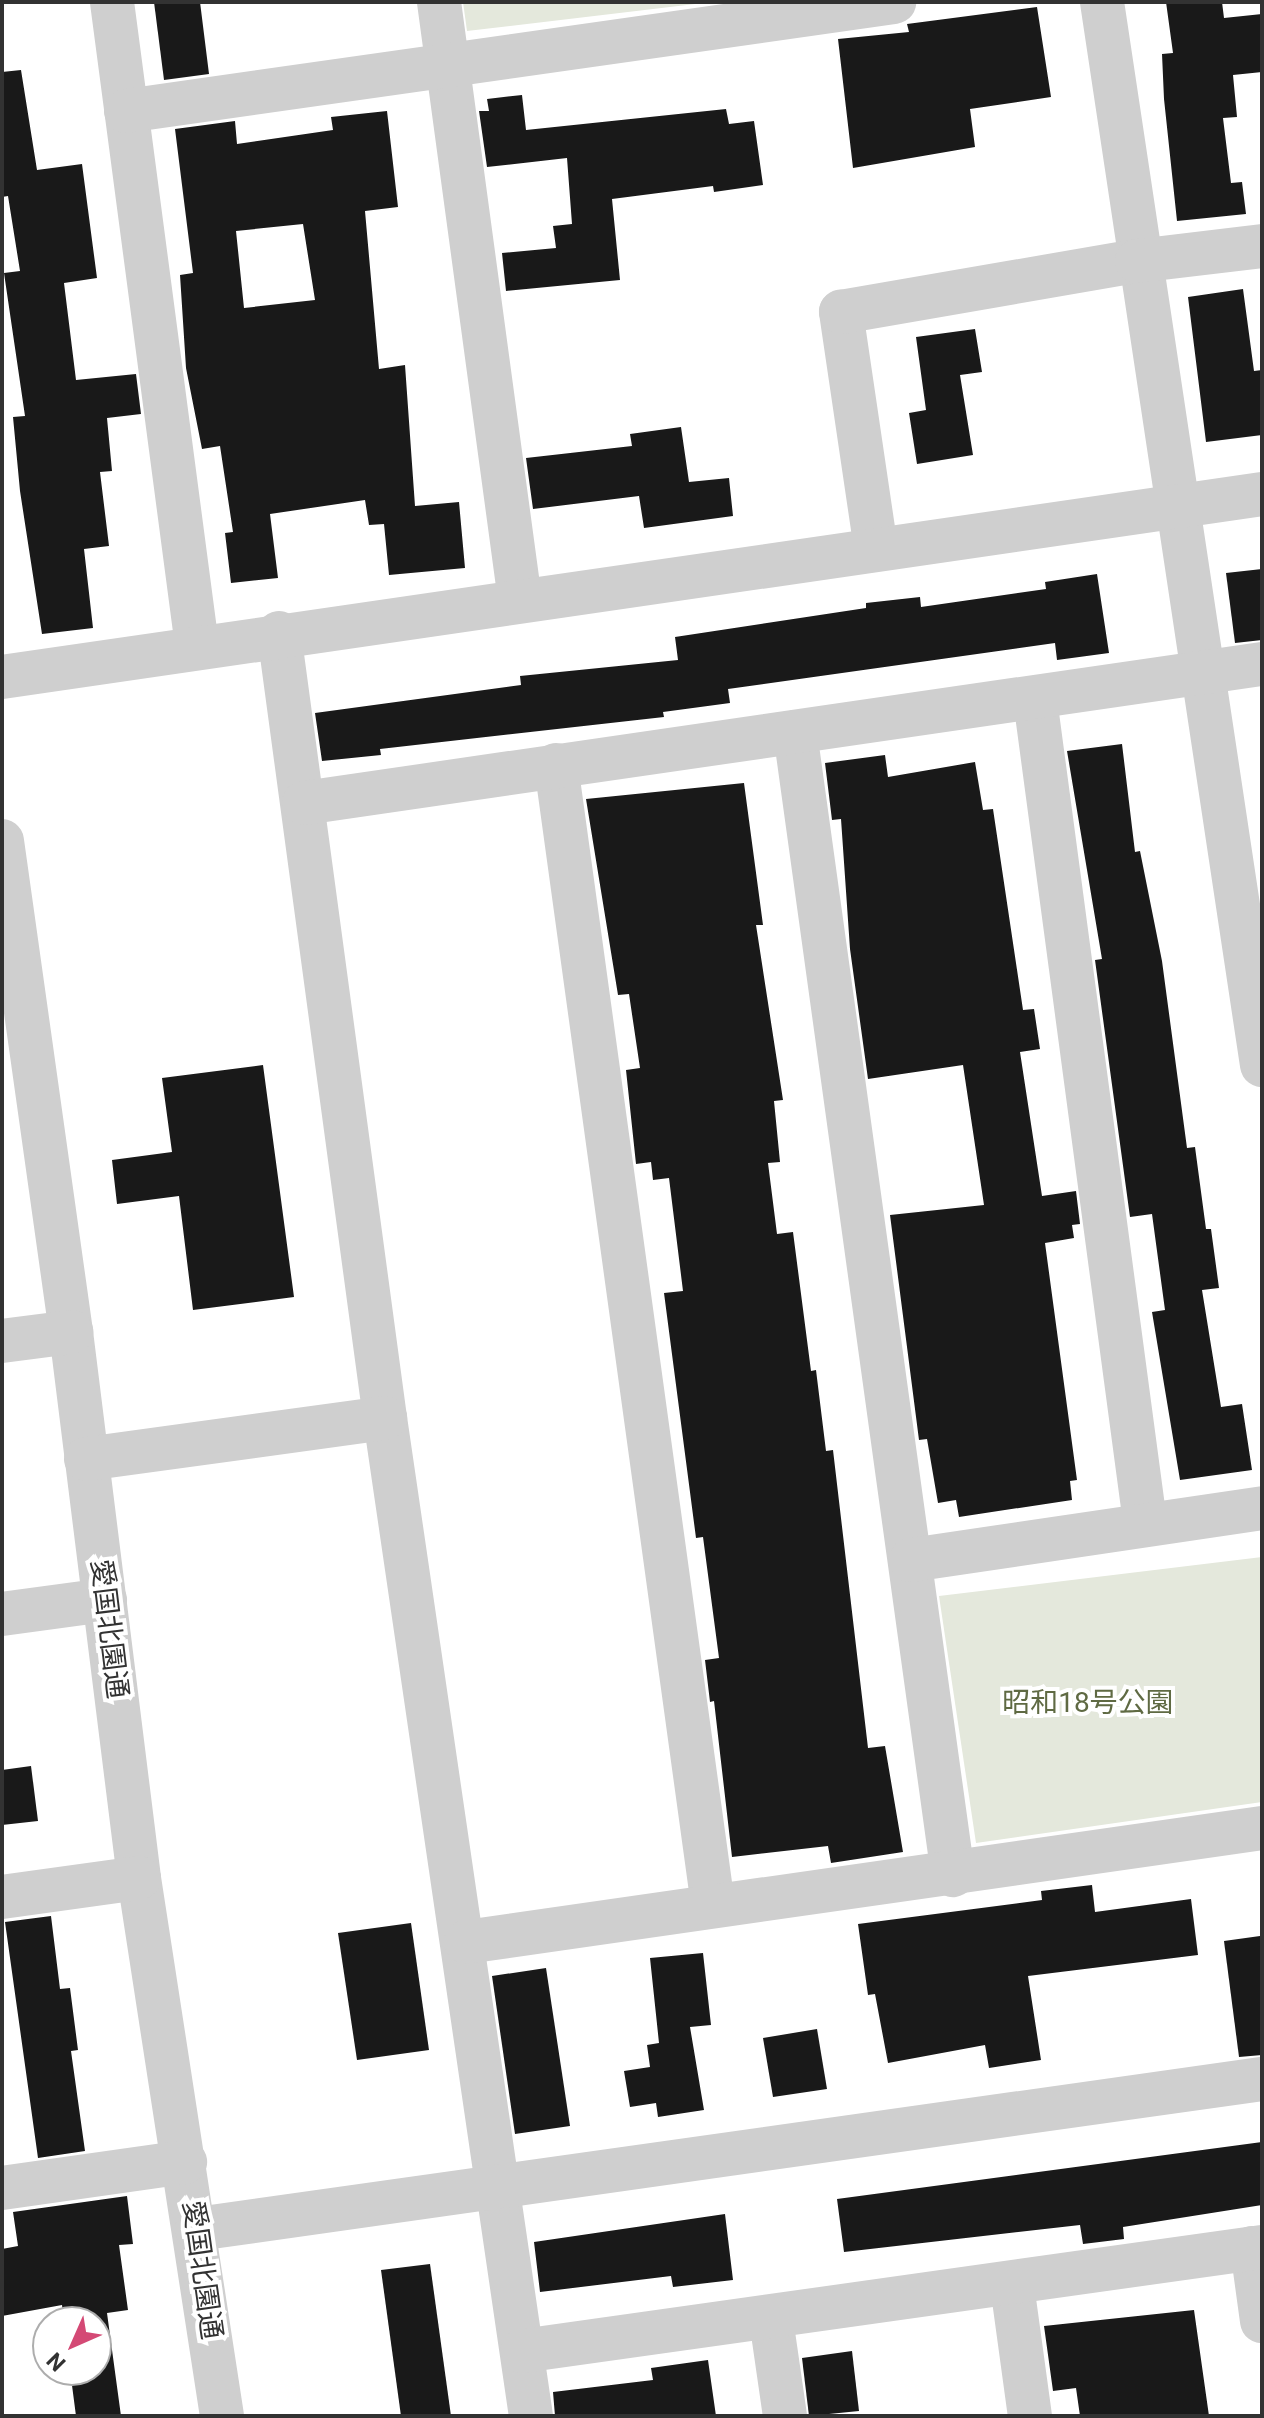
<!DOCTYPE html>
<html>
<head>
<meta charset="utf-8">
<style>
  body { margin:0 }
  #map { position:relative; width:1264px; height:2418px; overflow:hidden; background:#fff; font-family:Roboto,"Noto Sans JP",sans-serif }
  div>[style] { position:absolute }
  .green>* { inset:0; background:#e4e8dc }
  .building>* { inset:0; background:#191919 }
  .minor>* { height:44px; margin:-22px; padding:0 22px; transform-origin:22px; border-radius:22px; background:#cfcfcf }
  span { translate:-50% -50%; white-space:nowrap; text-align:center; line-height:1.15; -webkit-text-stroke:8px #fff; paint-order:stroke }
  .street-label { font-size:28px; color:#323232 }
  .park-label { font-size:28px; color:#5f6a43 }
  .frame { position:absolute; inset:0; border:4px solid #323232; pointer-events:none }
  .north { position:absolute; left:32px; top:2306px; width:80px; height:80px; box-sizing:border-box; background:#fff; border:2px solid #adadad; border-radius:50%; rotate:225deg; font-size:22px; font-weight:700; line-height:32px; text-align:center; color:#323232 }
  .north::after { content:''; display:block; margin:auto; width:28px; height:36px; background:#d44975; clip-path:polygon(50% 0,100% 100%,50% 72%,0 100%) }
</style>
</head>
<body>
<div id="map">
  <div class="green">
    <div style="clip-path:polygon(463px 2px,712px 2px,467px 31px)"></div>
    <div style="clip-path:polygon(1262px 1557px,1262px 1802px,976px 1843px,939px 1596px)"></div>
  </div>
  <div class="building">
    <div style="clip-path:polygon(154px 2px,200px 2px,209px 74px,164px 80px)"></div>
    <div style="clip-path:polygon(1166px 2px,1222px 2px,1224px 18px,1262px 14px,1262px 72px,1233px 75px,1237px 117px,1223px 118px,1231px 183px,1242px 182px,1246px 214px,1177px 221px,1164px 99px,1162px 54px,1173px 53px)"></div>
    <div style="clip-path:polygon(1037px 7px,1051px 97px,970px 109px,975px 147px,853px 168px,838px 39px,909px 32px,907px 24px)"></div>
    <div style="clip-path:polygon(21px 70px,37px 170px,82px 164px,97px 278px,64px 283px,76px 380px,136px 374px,141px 414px,107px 418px,112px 471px,100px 472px,109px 546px,84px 549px,93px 628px,42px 634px,20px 491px,13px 417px,25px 416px,4px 273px,20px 271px,8px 196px,2px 197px,2px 72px)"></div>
    <div style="clip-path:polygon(522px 95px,526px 130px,726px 109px,729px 124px,754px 121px,763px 185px,714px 192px,713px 186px,612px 199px,620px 280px,506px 291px,502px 253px,556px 248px,553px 226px,572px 224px,567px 158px,487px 167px,479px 111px,489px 111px,487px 99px)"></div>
    <div style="clip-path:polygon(evenodd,387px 111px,398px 207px,365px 211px,379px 369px,405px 365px,415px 506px,459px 502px,465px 568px,389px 575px,384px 524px,369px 525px,365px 500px,270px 514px,278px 578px,231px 583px,225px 533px,233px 532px,220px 446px,202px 449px,186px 368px,180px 275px,193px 273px,175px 129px,235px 121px,237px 144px,333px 130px,331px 117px,387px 111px,303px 224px,315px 300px,244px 308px,236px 231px,303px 224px)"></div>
    <div style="clip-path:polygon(1243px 289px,1254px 371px,1262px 370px,1262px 435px,1206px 442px,1188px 297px)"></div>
    <div style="clip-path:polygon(975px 329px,982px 372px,960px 375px,973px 455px,917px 464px,909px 413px,926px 410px,916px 337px)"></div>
    <div style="clip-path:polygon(681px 427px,689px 482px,729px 478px,733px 516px,644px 528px,639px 496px,533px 509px,526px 458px,632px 446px,630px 434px)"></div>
    <div style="clip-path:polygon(1262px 569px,1262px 640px,1235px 643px,1226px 573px)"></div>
    <div style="clip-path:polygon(1097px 574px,1109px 653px,1057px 660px,1055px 643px,728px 689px,730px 703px,663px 712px,664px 717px,380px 749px,381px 755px,322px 761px,315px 713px,521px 685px,520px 676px,678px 660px,675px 637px,866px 608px,866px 603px,920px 597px,921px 607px,1046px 589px,1045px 582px)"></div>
    <div style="clip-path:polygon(1122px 744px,1135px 852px,1140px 851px,1162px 961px,1187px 1148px,1195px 1147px,1206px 1229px,1211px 1229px,1219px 1288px,1202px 1290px,1221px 1407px,1242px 1404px,1252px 1470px,1180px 1480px,1152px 1312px,1165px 1310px,1152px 1214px,1130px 1217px,1095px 960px,1102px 959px,1067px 751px)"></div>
    <div style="clip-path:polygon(885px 755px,888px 777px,975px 762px,983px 810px,993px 809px,1023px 1010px,1034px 1009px,1040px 1049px,1020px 1052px,1042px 1196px,1076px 1191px,1080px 1224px,1072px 1225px,1074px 1238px,1045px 1243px,1077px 1480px,1070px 1481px,1072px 1500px,959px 1517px,956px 1500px,938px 1503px,927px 1439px,919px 1440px,890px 1215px,984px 1205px,963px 1065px,868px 1079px,850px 949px,841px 819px,832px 820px,825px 763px)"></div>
    <div style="clip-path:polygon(744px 783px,763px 925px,756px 925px,783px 1100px,774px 1101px,780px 1162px,768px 1163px,777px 1234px,793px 1232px,811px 1371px,816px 1370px,826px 1451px,833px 1450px,868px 1748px,885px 1746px,903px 1852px,831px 1863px,828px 1846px,732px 1857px,714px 1701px,710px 1702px,705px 1660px,719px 1658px,703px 1537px,696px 1538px,664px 1293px,683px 1291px,669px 1178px,653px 1180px,651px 1162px,636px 1164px,626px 1070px,640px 1068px,629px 994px,618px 995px,586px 799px)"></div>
    <div style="clip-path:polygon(263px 1065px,294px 1297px,193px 1310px,179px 1196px,117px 1204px,112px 1160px,172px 1152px,162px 1078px)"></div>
    <div style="clip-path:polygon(31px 1766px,38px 1821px,2px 1825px,2px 1770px)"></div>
    <div style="clip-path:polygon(1092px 1885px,1095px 1912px,1191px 1899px,1198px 1955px,1028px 1976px,1041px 2060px,989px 2068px,985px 2045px,888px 2063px,875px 1994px,868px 1995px,858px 1924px,1042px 1900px,1041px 1891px)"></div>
    <div style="clip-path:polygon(51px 1916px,60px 1989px,70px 1988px,78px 2050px,71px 2051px,85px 2151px,38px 2158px,5px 1922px)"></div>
    <div style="clip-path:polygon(411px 1923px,429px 2050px,357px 2060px,338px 1933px)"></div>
    <div style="clip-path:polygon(1260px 1936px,1262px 2055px,1239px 2057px,1224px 1941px)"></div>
    <div style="clip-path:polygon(703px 1953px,711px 2025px,690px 2027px,704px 2110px,658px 2117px,656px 2103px,630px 2107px,624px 2071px,650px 2067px,647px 2045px,659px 2043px,650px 1958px)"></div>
    <div style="clip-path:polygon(546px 1968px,570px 2126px,515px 2134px,492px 1976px)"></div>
    <div style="clip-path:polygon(817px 2029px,827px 2089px,773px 2097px,763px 2038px)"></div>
    <div style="clip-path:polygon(1262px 2142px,1262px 2205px,1123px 2227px,1124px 2239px,1083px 2244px,1080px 2225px,844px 2252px,837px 2199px)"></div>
    <div style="clip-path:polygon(127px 2196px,133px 2244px,119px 2245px,128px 2310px,107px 2313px,121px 2416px,76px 2416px,70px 2370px,96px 2370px,96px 2322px,64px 2322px,62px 2305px,2px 2316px,2px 2249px,18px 2246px,13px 2212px)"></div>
    <div style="clip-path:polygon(725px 2214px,733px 2280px,673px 2287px,671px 2276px,540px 2292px,534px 2242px)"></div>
    <div style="clip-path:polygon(430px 2264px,451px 2416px,401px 2416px,381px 2270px)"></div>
    <div style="clip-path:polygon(1194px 2310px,1209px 2416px,1080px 2416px,1076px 2388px,1053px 2391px,1044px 2326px)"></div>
    <div style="clip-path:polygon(852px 2351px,859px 2411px,809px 2416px,802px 2358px)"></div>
    <div style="clip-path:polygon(708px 2360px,716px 2416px,555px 2416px,553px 2392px,653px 2380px,651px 2368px)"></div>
  </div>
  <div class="minor">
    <div style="left:112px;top:2px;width:650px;rotate:82.48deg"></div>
    <div style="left:439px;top:2px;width:603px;rotate:82.29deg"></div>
    <div style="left:1102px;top:2px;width:1075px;rotate:81.44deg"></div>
    <div style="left:126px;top:111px;width:776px;rotate:-8.08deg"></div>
    <div style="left:876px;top:549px;width:240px;rotate:-98.4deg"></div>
    <div style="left:841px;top:312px;width:300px;rotate:-9.8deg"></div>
    <div style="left:1137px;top:261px;width:126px;rotate:-6.8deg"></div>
    <div style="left:279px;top:633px;width:792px;rotate:82.31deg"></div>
    <div style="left:385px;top:1418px;width:1009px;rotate:81.68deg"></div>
    <div style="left:2px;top:677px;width:1273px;rotate:-8.26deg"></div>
    <div style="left:1035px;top:699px;width:830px;rotate:82.39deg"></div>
    <div style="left:795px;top:732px;width:1154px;rotate:82.13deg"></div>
    <div style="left:556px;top:765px;width:1151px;rotate:82.16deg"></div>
    <div style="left:304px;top:803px;width:968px;rotate:-8.26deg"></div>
    <div style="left:2px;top:841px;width:496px;rotate:82deg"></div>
    <div style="left:71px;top:1332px;width:550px;rotate:82.9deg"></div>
    <div style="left:139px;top:1878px;width:544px;rotate:81.23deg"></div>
    <div style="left:2px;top:1341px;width:70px;rotate:-7.4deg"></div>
    <div style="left:86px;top:1459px;width:302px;rotate:-7.8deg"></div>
    <div style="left:911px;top:1560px;width:355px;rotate:-8.4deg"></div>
    <div style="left:2px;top:1614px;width:104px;rotate:-7.7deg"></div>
    <div style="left:2px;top:1897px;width:138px;rotate:-7.9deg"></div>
    <div style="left:466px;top:1942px;width:804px;rotate:-8.15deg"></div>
    <div style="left:2px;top:2188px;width:185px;rotate:-8.1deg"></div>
    <div style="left:197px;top:2229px;width:1076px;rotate:-8.02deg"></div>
    <div style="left:1252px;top:2248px;width:74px;rotate:82.2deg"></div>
    <div style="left:1012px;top:2285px;width:132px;rotate:82.2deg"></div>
    <div style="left:771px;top:2319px;width:98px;rotate:81.8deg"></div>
    <div style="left:522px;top:2351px;width:747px;rotate:-8deg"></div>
  </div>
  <div class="street-label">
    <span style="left:109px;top:1629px;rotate:83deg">愛国北園通</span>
    <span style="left:202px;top:2270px;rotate:82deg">愛国北園通</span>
  </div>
  <div class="park-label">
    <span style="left:1088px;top:1703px">昭和18号公園</span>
  </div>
  <div class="frame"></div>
  <div class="north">N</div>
</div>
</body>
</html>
